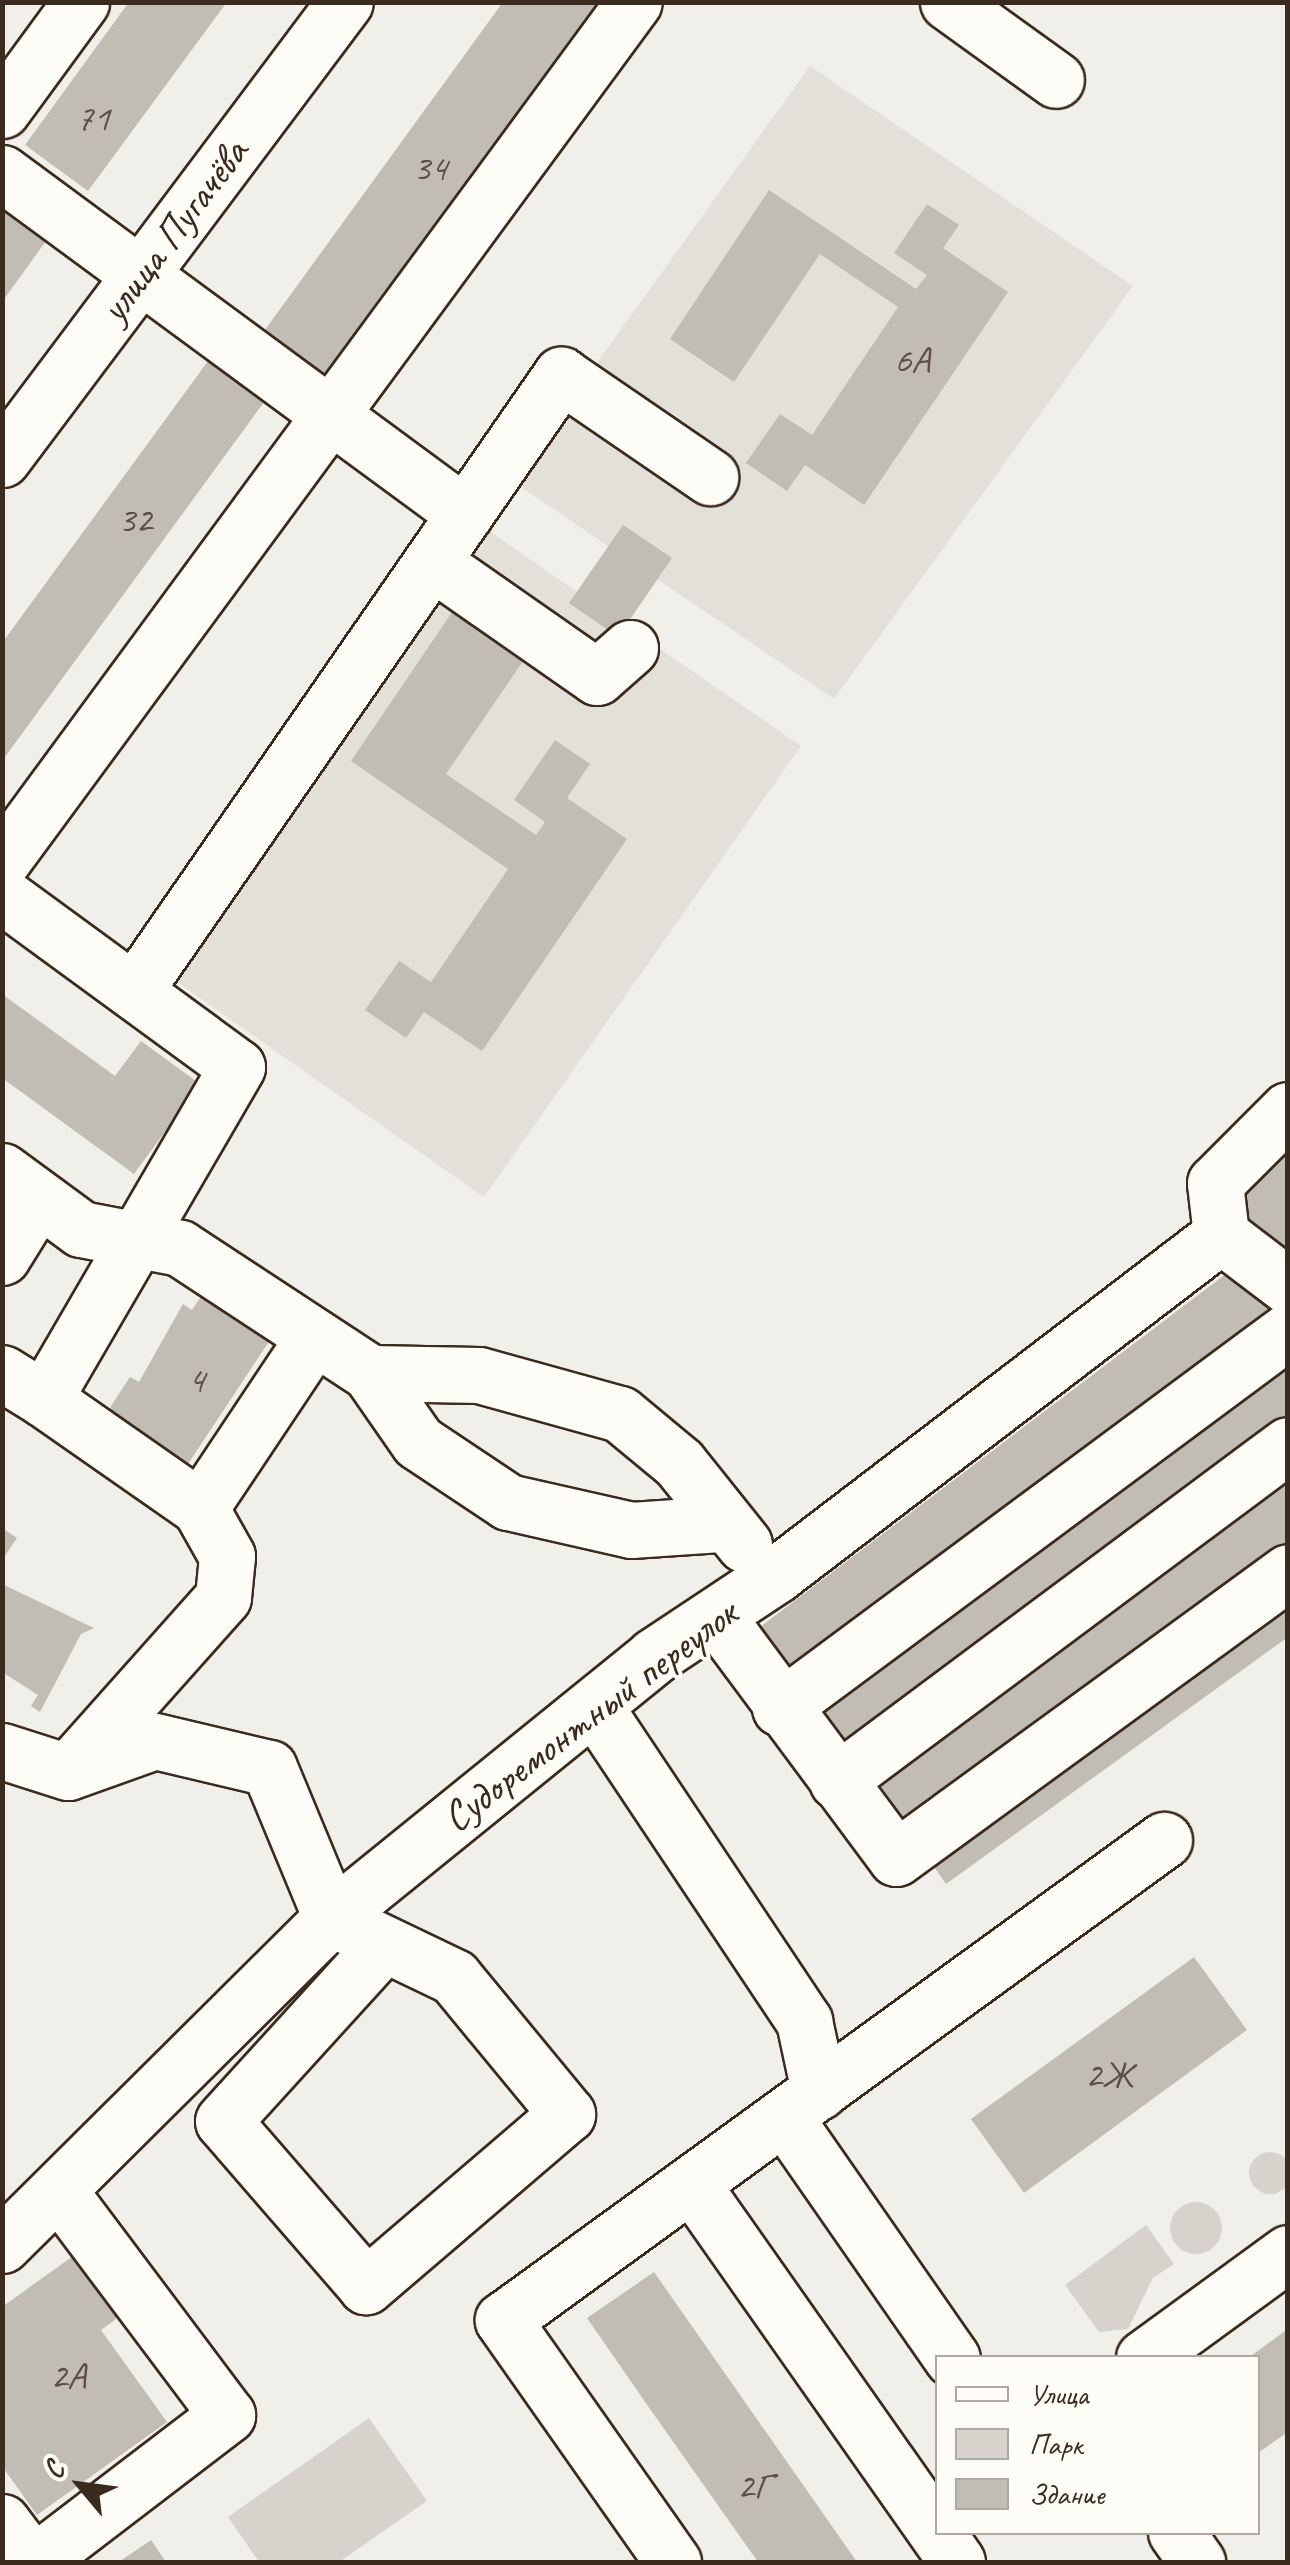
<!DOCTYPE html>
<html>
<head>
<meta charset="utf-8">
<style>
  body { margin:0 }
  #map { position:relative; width:1290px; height:2565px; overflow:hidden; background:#f1efea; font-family:Caveat,sans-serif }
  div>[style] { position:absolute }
  .built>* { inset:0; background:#e3e0da }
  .green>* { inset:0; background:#d7d2cc }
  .round { border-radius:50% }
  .building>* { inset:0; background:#c1bcb4 }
  .roads { filter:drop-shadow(2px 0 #3b2a1e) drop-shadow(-2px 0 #3b2a1e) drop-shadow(0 2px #3b2a1e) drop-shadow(0 -2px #3b2a1e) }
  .minor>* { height:55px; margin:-27.5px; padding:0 27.5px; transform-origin:27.5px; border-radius:27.5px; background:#fdfcf7 }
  span { translate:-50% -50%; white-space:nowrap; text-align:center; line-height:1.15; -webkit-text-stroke:8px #fdfcf7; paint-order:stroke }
  .number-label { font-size:38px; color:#5c4e44 }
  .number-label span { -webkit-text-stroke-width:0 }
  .street-label { font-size:42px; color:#3b2a1e }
  .frame { position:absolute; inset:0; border:5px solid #3b2a1e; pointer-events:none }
  .legend { position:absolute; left:935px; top:2355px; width:325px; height:180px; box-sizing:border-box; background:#fdfcf7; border:2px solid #afa8a0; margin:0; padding:12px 18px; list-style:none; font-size:30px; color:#3b2a1e }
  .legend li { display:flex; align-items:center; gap:20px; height:50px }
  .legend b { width:50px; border:2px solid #afa8a0 }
  .north { position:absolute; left:30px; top:2435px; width:100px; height:100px; -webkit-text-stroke:8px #fdfcf7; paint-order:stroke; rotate:299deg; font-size:28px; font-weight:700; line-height:40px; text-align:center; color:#3b2a1e }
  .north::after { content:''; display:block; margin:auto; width:35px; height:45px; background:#3b2a1e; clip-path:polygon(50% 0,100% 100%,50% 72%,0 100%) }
</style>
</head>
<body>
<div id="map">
  <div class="built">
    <div style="clip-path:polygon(810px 66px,1133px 286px,834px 699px,512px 481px)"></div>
    <div style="clip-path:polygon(486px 529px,801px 746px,484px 1197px,167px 975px)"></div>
  </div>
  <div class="green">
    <div class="round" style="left:1249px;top:2152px;width:42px;height:42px"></div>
    <div class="round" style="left:1170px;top:2202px;width:52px;height:52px"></div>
    <div style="clip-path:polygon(1146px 2225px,1174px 2264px,1153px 2278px,1128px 2329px,1099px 2332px,1065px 2285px)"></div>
    <div style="clip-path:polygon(369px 2418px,427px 2501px,339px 2562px,259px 2562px,228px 2517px)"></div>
  </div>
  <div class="building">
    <div style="clip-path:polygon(129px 2px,227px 2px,88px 191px,25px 145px)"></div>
    <div style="clip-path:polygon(503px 2px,599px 2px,325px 379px,262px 334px)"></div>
    <div style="clip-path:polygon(769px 190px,916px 289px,927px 275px,894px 253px,927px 204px,959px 225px,943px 248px,1008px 292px,864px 505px,805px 465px,787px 491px,746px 463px,780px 414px,812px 435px,898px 307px,820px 254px,734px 382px,670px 339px)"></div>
    <div style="clip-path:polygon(2px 199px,51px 234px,2px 302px)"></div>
    <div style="clip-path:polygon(211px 357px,267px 398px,2px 761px,2px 643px)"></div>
    <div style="clip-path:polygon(623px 525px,672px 558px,618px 637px,569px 603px)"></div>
    <div style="clip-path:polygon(459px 602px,530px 651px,446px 774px,536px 835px,545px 822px,514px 800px,555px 740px,590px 764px,567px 798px,627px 839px,482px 1051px,424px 1012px,406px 1038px,365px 1010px,399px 961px,431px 982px,508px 869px,351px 761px)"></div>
    <div style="clip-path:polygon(2px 994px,115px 1076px,141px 1041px,200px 1084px,134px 1174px,2px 1078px)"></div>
    <div style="clip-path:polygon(1288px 1144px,1288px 1257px,1231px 1201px)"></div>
    <div style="clip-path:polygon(1239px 1264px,1280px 1318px,801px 1680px,760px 1627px)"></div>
    <div style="clip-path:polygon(208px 1286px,276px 1331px,182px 1473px,111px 1422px,111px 1406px,130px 1377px,139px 1382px,183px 1304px,192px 1310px)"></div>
    <div style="clip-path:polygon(1288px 1344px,1288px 1422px,850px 1748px,813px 1698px)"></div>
    <div style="clip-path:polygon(1288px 1466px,1288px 1548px,909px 1825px,870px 1772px)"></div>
    <div style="clip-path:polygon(2px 1528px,17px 1538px,2px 1560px)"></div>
    <div style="clip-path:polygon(2px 1584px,94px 1628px,81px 1634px,40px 1712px,31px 1706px,38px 1695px,2px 1672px)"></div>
    <div style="clip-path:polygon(1288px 1588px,1288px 1637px,946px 1884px,923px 1851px)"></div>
    <div style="clip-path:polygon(1194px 1957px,1247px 2030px,1024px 2193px,971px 2119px)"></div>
    <div style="clip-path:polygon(80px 2251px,124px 2313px,101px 2330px,167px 2422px,37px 2515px,2px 2466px,2px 2307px)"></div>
    <div style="clip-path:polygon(654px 2272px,857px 2562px,758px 2562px,650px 2409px,587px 2318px)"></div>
    <div style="clip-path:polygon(1288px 2329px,1288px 2432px,1258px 2453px,1258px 2358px,1248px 2358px)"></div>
    <div style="clip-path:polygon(151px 2540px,166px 2562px,119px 2562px)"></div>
  </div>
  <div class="roads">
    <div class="minor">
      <div style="left:948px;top:2px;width:133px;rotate:35.8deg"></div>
      <div style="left:2px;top:110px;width:134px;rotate:-53.8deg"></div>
      <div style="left:2px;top:173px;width:575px;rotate:36.37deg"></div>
      <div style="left:2px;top:459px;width:571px;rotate:-53.11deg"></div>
      <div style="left:432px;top:562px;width:201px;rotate:34.9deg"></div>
      <div style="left:597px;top:677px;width:44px;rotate:-41.3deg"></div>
      <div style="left:2px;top:861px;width:1066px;rotate:-53.66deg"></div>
      <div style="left:2px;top:895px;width:291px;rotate:36.2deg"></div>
      <div style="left:237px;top:1067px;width:384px;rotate:120.2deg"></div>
      <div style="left:44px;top:1399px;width:49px;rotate:-148.2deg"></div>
      <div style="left:134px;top:991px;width:750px;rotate:-55.27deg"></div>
      <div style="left:561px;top:375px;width:181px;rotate:34.4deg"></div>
      <div style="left:1288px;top:1110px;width:103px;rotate:135deg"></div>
      <div style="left:1215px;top:1183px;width:52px;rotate:83.4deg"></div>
      <div style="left:1221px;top:1235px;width:84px;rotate:37.3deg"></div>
      <div style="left:2px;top:1171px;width:98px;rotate:36.3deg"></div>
      <div style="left:81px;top:1229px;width:101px;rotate:10.9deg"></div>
      <div style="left:180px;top:1248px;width:227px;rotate:33.3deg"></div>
      <div style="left:370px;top:1373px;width:84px;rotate:55.2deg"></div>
      <div style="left:418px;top:1442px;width:108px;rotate:33.7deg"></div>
      <div style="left:508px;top:1502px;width:126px;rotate:12.8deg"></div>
      <div style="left:631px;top:1530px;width:89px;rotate:-3.9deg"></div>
      <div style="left:2px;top:1257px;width:68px;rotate:-58.2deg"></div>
      <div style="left:370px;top:1373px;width:109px;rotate:1.1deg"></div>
      <div style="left:479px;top:1375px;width:146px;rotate:15.5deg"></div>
      <div style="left:620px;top:1414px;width:77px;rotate:39.7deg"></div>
      <div style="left:679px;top:1463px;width:104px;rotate:51.3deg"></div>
      <div style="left:44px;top:1399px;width:190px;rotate:34.9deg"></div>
      <div style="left:200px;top:1508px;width:206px;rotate:-56.3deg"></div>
      <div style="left:717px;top:1617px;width:300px;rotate:53.4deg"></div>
      <div style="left:896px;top:1858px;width:485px;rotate:-36.1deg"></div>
      <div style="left:594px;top:1706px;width:379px;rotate:56.3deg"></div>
      <div style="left:804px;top:2021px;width:72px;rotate:77.9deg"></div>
      <div style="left:780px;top:1708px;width:633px;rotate:-36.58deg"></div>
      <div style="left:2px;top:1751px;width:69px;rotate:17.7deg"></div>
      <div style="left:68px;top:1772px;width:92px;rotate:-19.6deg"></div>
      <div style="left:155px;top:1741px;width:117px;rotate:13.3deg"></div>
      <div style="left:269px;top:1768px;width:162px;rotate:67.5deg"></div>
      <div style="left:331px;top:1918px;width:136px;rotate:25.6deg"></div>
      <div style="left:454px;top:1977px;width:178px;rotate:50.5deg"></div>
      <div style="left:567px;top:2114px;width:265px;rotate:139.4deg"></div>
      <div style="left:366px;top:2286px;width:218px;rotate:-130.9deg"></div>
      <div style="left:223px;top:2121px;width:239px;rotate:-47.7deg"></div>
      <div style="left:70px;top:1769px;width:230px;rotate:-48.3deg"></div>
      <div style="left:223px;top:1597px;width:41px;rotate:-84.4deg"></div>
      <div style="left:227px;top:1556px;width:55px;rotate:-119.4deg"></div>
      <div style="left:837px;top:1781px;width:562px;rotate:-36.69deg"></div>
      <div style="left:787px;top:2121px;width:289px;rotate:55.2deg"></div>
      <div style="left:693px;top:2186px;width:459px;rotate:54.9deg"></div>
      <div style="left:2px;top:2245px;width:464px;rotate:-44.8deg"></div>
      <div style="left:331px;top:1918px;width:416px;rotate:-39deg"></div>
      <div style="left:654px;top:1656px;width:146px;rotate:-33.6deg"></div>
      <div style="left:776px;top:1575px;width:560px;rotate:-37.38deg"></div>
      <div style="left:1144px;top:2358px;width:178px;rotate:-36.1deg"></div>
      <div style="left:2px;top:2522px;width:50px;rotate:53.1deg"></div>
      <div style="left:1176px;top:2532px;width:37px;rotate:55deg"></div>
      <div style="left:35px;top:2562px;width:242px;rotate:-37.4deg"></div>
      <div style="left:227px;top:2415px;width:281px;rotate:-126.9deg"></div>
      <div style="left:673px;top:2562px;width:296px;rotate:-125.1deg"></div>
      <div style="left:503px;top:2320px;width:817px;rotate:-35.99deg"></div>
    </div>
  </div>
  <div class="number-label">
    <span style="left:93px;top:118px">71</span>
    <span style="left:430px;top:168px">34</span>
    <span style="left:912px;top:360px">6А</span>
    <span style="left:135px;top:520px">32</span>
    <span style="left:196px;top:1380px">4</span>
    <span style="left:1109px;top:2075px">2Ж</span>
    <span style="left:68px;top:2376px">2А</span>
    <span style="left:754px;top:2486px">2Г</span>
  </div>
  <div class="street-label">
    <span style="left:174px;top:231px;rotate:-53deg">улица Пугачёва</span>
    <span style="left:590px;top:1716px;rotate:-37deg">Судоремонтный переулок</span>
  </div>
  <div class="frame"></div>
  <ul class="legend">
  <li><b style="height:12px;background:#fdfcf7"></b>Улица</li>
  <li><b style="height:28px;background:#d7d2cc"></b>Парк</li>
  <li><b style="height:28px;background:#c1bcb4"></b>Здание</li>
  </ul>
  <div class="north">С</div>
</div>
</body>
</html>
